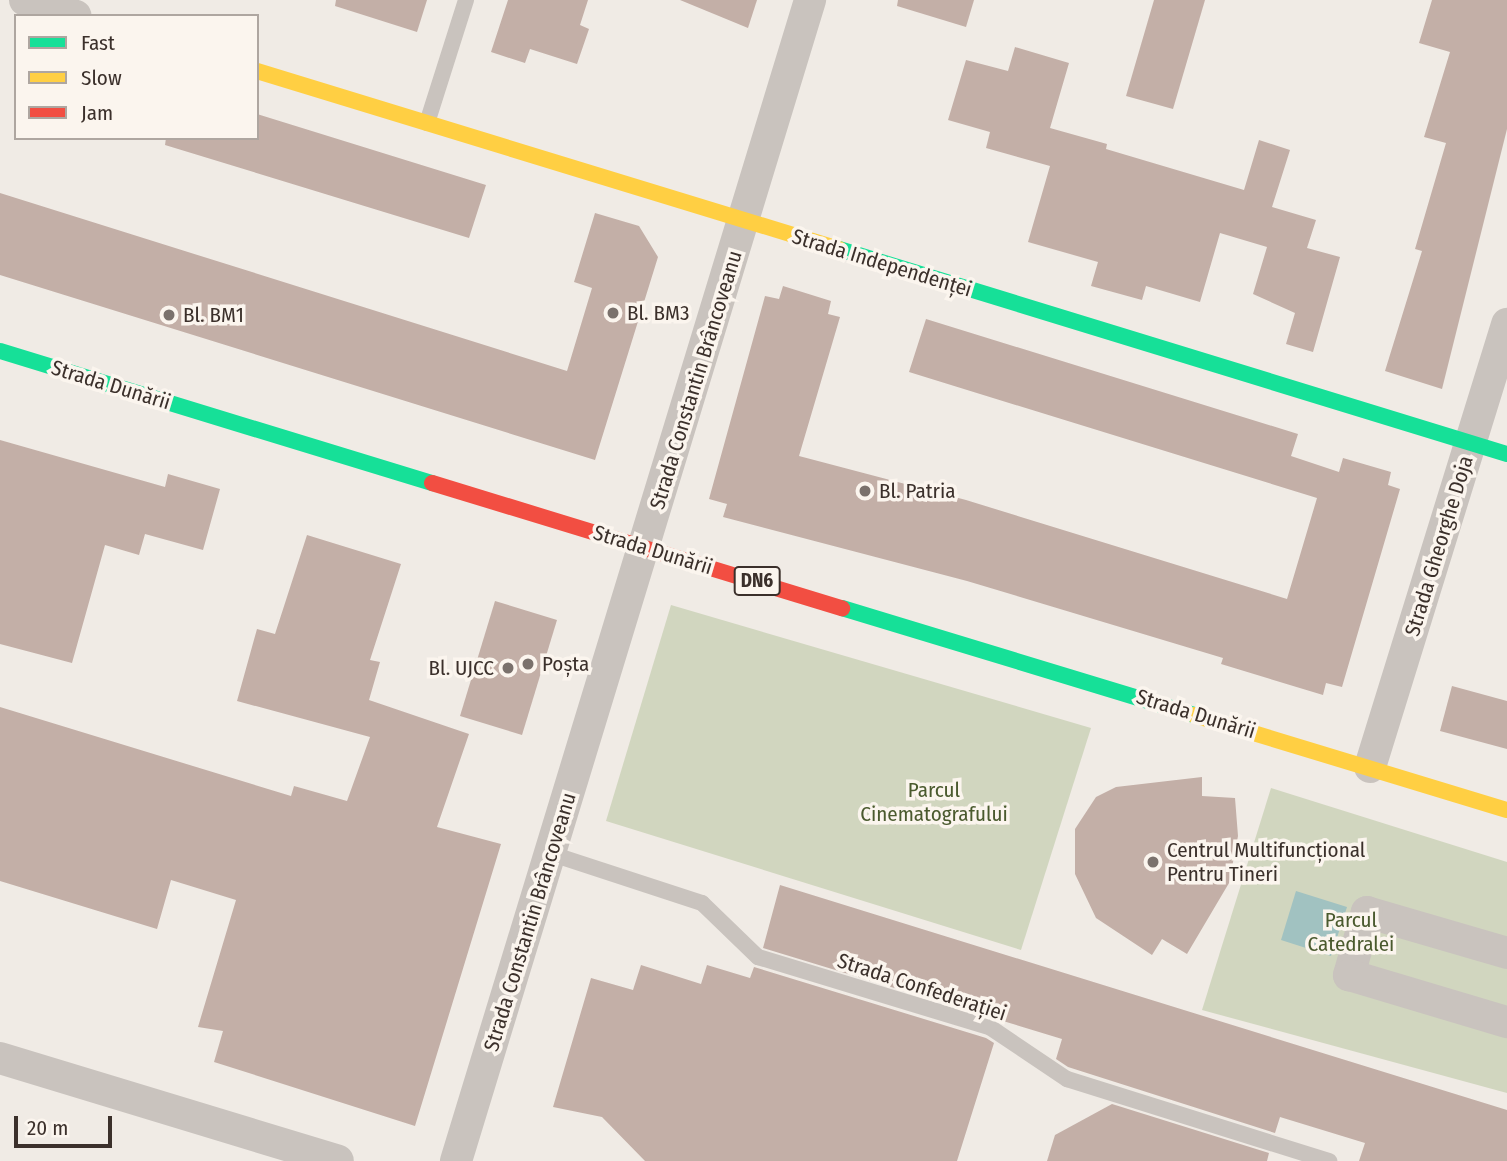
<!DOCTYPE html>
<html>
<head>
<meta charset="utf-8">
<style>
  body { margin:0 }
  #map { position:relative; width:1507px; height:1161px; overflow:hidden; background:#f0ebe5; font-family:"Fira Sans Condensed",sans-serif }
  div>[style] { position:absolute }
  .green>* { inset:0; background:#d1d6bf }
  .water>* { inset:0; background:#a1c2c1 }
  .building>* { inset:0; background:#c3afa7 }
  .lane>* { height:16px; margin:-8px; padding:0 8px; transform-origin:8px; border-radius:8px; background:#c9c3be }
  .street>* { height:32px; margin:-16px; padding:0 16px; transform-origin:16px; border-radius:16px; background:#c9c3be }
  .fast>* { height:16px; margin:-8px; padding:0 8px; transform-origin:8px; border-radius:8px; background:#16e098 }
  .slow>* { height:16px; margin:-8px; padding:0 8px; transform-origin:8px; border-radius:8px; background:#ffcf43 }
  .jam>* { height:16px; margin:-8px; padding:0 8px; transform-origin:8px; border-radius:8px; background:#f24e42 }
  .dots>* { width:19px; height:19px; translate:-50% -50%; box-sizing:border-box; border:4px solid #fbf5ee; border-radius:50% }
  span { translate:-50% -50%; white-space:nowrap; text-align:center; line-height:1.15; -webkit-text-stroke:7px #fbf5ee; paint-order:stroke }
  .shield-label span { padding:2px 5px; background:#fbf5ee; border:2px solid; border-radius:5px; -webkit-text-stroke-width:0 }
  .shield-label { font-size:19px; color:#3b302b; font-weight:700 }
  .street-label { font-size:21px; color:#3b302b }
  .poi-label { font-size:21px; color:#3b302b }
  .left { translate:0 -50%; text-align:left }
  .right { translate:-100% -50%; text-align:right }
  .park-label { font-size:21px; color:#4a5a2e }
  .legend { position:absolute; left:14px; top:14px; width:245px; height:126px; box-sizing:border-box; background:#fbf5ee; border:2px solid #aea6a0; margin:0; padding:9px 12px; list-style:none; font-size:21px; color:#3b302b }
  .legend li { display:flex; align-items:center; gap:14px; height:35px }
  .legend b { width:35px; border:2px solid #aea6a0 }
  .scale { position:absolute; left:14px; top:1116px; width:98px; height:32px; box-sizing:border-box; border:4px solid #3b302b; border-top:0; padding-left:9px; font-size:21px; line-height:24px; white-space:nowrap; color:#3b302b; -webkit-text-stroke:5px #fbf5ee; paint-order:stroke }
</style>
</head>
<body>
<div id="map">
  <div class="green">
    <div style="clip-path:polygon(671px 605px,1091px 728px,1021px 950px,606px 821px)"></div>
    <div style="clip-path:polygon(1271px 788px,1507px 862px,1507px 1093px,1202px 1010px)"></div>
  </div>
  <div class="water">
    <div style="clip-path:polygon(1296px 891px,1347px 907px,1331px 956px,1281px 940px)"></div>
  </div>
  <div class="building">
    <div style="clip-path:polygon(336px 0,427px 0,417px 32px,335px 6px)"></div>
    <div style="clip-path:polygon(508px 0,588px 0,580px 25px,589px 29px,577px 64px,530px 49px,525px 63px,491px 52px)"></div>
    <div style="clip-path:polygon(680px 0,757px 0,748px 28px)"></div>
    <div style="clip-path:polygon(898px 0,974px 0,966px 27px,897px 6px)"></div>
    <div style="clip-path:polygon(1154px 0,1205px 0,1173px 109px,1126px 96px)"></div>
    <div style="clip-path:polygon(1432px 0,1507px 0,1507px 129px,1442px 389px,1385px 371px,1422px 251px,1415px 249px,1446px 143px,1424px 137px,1450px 52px,1419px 43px)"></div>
    <div style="clip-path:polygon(1015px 47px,1069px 63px,1050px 128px,1107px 144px,1106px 149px,1244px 190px,1259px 140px,1290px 150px,1272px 207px,1316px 220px,1307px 248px,1340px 257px,1313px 352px,1286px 344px,1295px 313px,1253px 294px,1267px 247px,1220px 233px,1200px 302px,1146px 286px,1142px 300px,1091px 286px,1098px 262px,1028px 242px,1050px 166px,986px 148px,990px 132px,948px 120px,966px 60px,1008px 71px)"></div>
    <div style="clip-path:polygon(257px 114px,486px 185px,469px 238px,165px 145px,166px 138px,257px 138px)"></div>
    <div style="clip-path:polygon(0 193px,567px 371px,592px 288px,574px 282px,595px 213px,639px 226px,658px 257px,595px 460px,0 275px)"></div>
    <div style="clip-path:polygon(783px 286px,831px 301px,828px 314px,840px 317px,799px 456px,966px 500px,1287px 599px,1317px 498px,909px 372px,926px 319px,1298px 434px,1291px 456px,1339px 472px,1343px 458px,1391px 472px,1388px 485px,1400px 489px,1342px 687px,1326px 683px,1323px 695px,1221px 664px,1223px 658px,967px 581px,723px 517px,727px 504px,709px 499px,765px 296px,779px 299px)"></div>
    <div style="clip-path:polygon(0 440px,165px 487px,168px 474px,220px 489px,203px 550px,145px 534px,139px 555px,105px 545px,72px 663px,0 644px)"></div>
    <div style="clip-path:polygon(307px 535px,401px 564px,370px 660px,380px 662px,369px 700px,469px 734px,437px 827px,501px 844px,415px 1126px,214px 1062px,223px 1031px,198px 1027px,236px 900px,171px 880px,157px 929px,0 881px,0 707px,291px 796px,294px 786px,347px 801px,370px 737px,237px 701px,257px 629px,275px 634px)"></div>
    <div style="clip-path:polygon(495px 601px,557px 620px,522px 735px,460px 716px)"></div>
    <div style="clip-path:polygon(1452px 686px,1507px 701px,1507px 749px,1440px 731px)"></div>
    <div style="clip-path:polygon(1202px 777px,1202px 796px,1235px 798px,1238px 836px,1229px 883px,1187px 954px,1162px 939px,1152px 955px,1096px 918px,1075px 874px,1075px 829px,1096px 797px,1116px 787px)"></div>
    <div style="clip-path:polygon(780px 885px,1507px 1110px,1507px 1161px,1359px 1161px,1365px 1143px,1280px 1117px,1275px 1133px,1068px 1067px,1056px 1059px,1062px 1039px,763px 948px)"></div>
    <div style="clip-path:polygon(641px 965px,701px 984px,707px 965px,750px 978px,754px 967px,986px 1038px,994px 1043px,957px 1161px,645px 1161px,602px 1117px,553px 1107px,591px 978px,633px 990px)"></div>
    <div style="clip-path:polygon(1112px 1104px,1269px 1153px,1267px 1161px,1047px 1161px,1055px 1135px)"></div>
  </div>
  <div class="lane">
    <div style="left:427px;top:123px;width:129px;rotate:-72.4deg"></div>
    <div style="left:552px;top:854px;width:158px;rotate:18.1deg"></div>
    <div style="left:702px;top:903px;width:78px;rotate:44deg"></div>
    <div style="left:758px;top:957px;width:244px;rotate:16.9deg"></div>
    <div style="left:991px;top:1028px;width:92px;rotate:33.9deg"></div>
    <div style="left:1067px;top:1079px;width:275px;rotate:17.4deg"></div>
  </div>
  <div class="street">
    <div style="left:25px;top:0;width:53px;rotate:17.4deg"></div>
    <div style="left:1370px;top:767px;width:464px;rotate:-72.8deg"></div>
    <div style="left:1507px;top:953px;width:146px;rotate:-163.7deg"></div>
    <div style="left:1367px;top:912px;width:66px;rotate:105.9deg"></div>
    <div style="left:1349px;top:975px;width:165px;rotate:16.6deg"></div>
    <div style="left:0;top:1058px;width:353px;rotate:16.9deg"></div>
    <div style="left:456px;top:1161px;width:1214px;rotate:-73.04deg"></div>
  </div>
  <div class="fast">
    <div style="left:839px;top:249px;width:699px;rotate:17.06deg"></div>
    <div style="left:0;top:351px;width:452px;rotate:17deg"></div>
    <div style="left:842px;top:608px;width:368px;rotate:16.9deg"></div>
  </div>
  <div class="slow">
    <div style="left:257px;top:71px;width:609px;rotate:17.01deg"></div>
    <div style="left:1194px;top:715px;width:327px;rotate:16.9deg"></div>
  </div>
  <div class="jam">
    <div style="left:432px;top:483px;width:429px;rotate:17deg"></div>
  </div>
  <div class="dots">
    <div style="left:613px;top:313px;background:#7a716c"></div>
    <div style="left:169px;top:315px;background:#7a716c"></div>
    <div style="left:865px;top:491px;background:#7a716c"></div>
    <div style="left:528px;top:664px;background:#7a716c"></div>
    <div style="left:508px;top:668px;background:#7a716c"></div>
    <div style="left:1153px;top:862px;background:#7a716c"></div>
  </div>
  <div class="shield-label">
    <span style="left:757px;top:581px">DN6</span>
  </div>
  <div class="street-label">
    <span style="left:882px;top:263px;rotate:17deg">Strada Independenței</span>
    <span style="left:696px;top:380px;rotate:-73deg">Strada Constantin Brâncoveanu</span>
    <span style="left:111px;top:385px;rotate:17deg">Strada Dunării</span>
    <span style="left:1439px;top:546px;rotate:-73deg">Strada Gheorghe Doja</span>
    <span style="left:653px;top:550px;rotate:17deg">Strada Dunării</span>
    <span style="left:1196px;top:714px;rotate:17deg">Strada Dunării</span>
    <span style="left:530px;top:922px;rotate:-73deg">Strada Constantin Brâncoveanu</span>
    <span style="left:922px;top:987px;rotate:18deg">Strada Confederației</span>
  </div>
  <div class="poi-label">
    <span class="left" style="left:627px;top:313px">Bl. BM3</span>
    <span class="left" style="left:183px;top:315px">Bl. BM1</span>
    <span class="left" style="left:879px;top:491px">Bl. Patria</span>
    <span class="left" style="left:542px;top:664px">Poșta</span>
    <span class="right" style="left:494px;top:668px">Bl. UJCC</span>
    <span class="left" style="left:1167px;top:862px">Centrul Multifuncțional<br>Pentru Tineri</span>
  </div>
  <div class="park-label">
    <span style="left:934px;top:802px">Parcul<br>Cinematografului</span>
    <span style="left:1351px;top:932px">Parcul<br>Catedralei</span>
  </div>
  <ul class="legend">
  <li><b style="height:9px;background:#16e098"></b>Fast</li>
  <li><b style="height:9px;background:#ffcf43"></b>Slow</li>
  <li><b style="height:9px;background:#f24e42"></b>Jam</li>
  </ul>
  <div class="scale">20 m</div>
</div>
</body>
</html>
